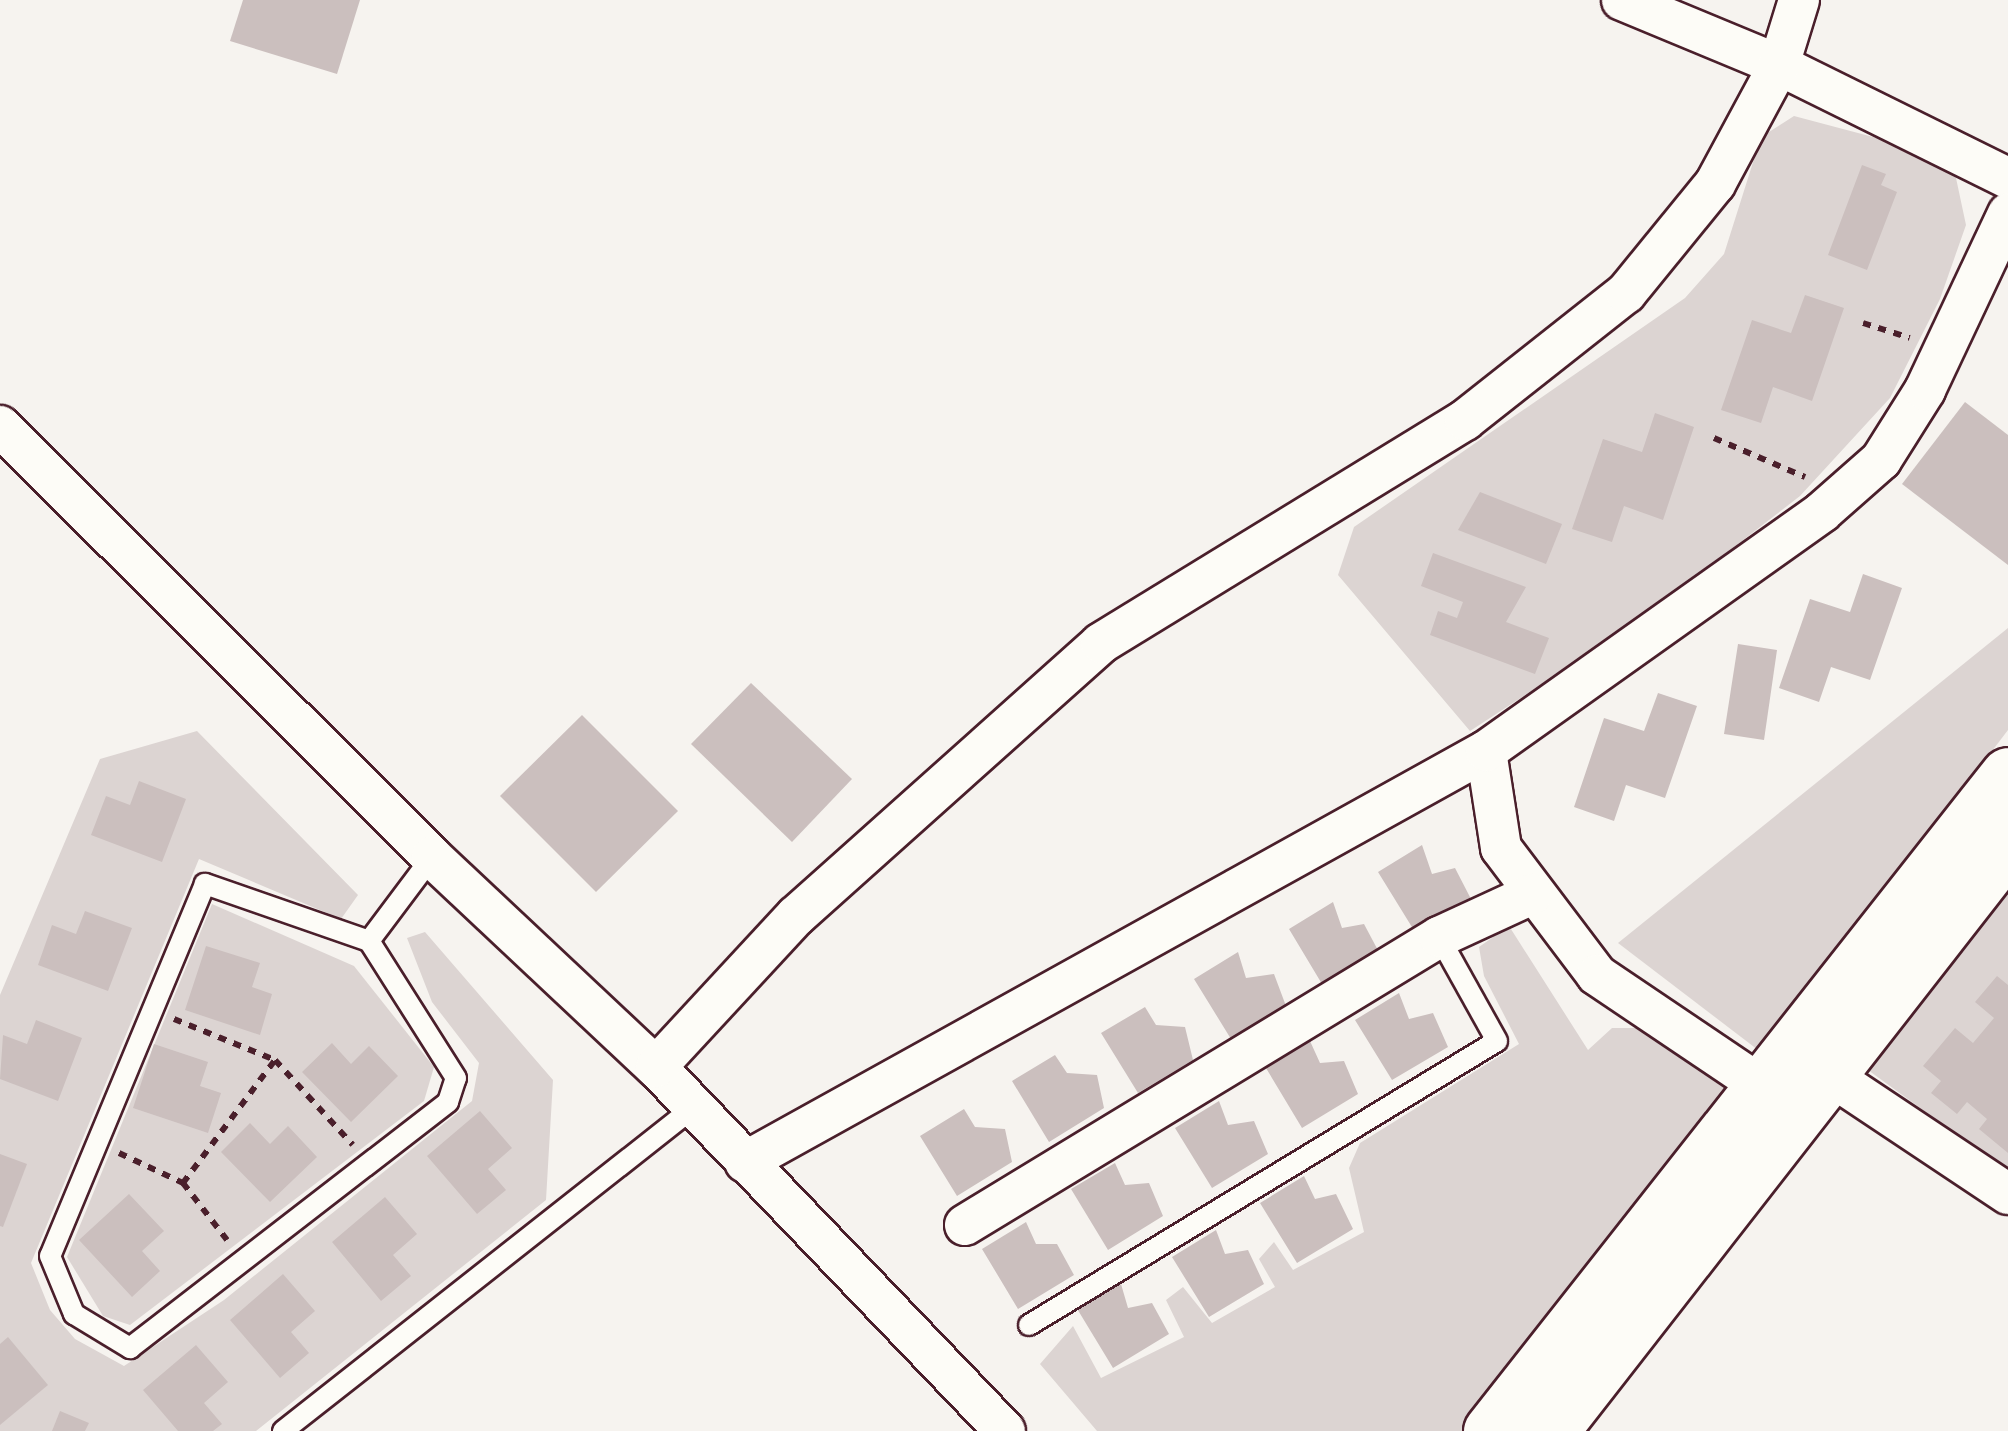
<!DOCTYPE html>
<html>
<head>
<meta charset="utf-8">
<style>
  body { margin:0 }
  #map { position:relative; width:2008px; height:1431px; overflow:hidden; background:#f6f3ef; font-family:Mynerve,sans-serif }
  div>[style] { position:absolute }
  .green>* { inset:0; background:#dcd4d2 }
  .building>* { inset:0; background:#cbbfbe }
  .path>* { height:6px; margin-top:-3px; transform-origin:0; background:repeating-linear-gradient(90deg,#4a1f2b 0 8px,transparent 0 16px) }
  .roads { filter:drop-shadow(2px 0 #4a1f2b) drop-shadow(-2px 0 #4a1f2b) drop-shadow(0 2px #4a1f2b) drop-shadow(0 -2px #4a1f2b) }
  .service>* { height:20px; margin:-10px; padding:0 10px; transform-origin:10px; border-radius:10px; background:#fdfcf7 }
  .minor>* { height:40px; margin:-20px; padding:0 20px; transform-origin:20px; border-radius:20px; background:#fdfcf7 }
  .secondary>* { height:55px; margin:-27.5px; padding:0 27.5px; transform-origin:27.5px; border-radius:27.5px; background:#fdfcf7 }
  span { translate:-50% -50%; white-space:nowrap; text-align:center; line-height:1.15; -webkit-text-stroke:8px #fdfcf7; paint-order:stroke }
</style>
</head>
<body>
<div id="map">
  <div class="green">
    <div style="clip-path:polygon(1794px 116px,1922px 150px,1956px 178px,1966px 225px,1940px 299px,1890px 398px,1800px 496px,1636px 623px,1470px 731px,1338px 575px,1354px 527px,1685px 298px,1724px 254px,1761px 137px)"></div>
    <div style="clip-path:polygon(2008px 628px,2008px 730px,1762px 1053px,1618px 943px)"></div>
    <div style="clip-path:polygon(197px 731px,358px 895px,341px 919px,199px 859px,31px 1263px,50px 1310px,75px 1339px,124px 1366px,224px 1300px,472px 1101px,479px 1063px,432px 1002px,407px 938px,425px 932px,553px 1080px,546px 1200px,256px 1431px,0 1431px,0 995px,100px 759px)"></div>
    <div style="clip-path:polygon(2008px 891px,2008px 1172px,1868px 1070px)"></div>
    <div style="clip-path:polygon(212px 904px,354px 966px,434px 1067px,424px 1101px,130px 1325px,103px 1316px,67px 1257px)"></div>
    <div style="clip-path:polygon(1509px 926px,1588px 1050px,1612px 1028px,1643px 1028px,1729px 1089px,1463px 1431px,1097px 1431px,1040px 1364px,1073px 1326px,1101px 1378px,1184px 1337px,1166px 1300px,1183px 1287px,1212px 1323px,1275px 1287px,1259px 1259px,1274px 1242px,1293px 1270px,1364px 1232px,1349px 1168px,1360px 1143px,1519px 1044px,1484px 976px,1479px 947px)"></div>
  </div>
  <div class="building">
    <div style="clip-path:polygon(243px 0,360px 0,337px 74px,230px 41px)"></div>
    <div style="clip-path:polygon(1862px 165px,1886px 174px,1881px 185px,1897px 192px,1867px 270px,1828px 255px)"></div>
    <div style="clip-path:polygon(1805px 295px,1844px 308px,1812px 401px,1773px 387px,1761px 423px,1721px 410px,1752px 320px,1791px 333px)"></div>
    <div style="clip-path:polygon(1965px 402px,2008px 435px,2008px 565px,1902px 484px)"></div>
    <div style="clip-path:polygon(1655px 413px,1694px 427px,1663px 520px,1624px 506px,1612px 542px,1572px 529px,1603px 439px,1642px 452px)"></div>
    <div style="clip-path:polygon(1480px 492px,1562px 524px,1546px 564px,1458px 530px)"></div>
    <div style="clip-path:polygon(1433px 553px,1526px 587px,1506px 622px,1549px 638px,1535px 674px,1430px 635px,1438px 611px,1457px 618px,1463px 602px,1421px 586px)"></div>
    <div style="clip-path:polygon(1863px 574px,1902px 588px,1870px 680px,1831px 667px,1819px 702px,1779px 688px,1810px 599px,1850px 612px)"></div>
    <div style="clip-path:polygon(1738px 644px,1777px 650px,1764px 740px,1724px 734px)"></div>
    <div style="clip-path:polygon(751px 683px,852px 779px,792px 842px,691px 744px)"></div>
    <div style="clip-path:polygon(1658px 693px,1697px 706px,1665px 798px,1626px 785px,1614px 821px,1574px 807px,1604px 718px,1644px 731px)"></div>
    <div style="clip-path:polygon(582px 715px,678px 811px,596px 892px,500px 796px)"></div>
    <div style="clip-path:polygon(139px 781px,186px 799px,162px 862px,91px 835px,106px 796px,130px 805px)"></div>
    <div style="clip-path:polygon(1422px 845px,1432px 874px,1455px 868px,1471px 899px,1415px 932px,1378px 872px)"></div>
    <div style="clip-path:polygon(1333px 902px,1342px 928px,1364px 924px,1381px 956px,1325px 989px,1289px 929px)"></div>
    <div style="clip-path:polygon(85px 911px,132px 928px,108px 991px,38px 965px,52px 925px,76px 934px)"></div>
    <div style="clip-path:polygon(206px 946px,260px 963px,252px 987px,272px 994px,260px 1035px,185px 1010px)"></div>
    <div style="clip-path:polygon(1238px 952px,1246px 978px,1274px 974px,1286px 1006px,1231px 1039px,1194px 979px)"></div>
    <div style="clip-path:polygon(1997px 976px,2008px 985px,2008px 1153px,1979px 1129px,1987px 1119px,1967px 1102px,1957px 1114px,1931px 1093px,1941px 1081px,1923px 1066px,1955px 1028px,1973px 1043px,1994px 1018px,1975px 1002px)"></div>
    <div style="clip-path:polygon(1399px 993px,1409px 1019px,1433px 1013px,1448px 1047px,1392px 1080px,1355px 1020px)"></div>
    <div style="clip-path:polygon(1145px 1007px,1156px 1025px,1185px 1027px,1193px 1060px,1138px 1093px,1101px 1033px)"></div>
    <div style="clip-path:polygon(36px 1020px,82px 1038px,58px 1101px,0 1079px,3px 1035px,27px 1044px)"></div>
    <div style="clip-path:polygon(1310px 1041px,1320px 1063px,1344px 1061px,1358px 1094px,1302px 1128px,1266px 1068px)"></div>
    <div style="clip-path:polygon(332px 1043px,351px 1064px,369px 1046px,398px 1076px,351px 1122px,302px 1072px)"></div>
    <div style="clip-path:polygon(154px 1044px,208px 1062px,200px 1086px,221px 1093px,208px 1133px,133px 1108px)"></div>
    <div style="clip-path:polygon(1055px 1055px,1067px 1073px,1097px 1075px,1104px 1108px,1049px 1142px,1012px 1081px)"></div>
    <div style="clip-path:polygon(1219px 1101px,1228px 1125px,1254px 1121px,1268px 1154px,1212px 1188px,1175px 1128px)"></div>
    <div style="clip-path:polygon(964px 1109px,975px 1127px,1005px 1129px,1012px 1162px,957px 1196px,920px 1136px)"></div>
    <div style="clip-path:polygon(480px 1111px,512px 1148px,488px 1169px,506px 1190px,477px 1214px,427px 1156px)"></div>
    <div style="clip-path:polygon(250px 1123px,270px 1144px,288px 1126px,317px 1157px,270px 1202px,221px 1152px)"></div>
    <div style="clip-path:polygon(0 1154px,27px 1164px,3px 1227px,0 1226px)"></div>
    <div style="clip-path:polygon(1115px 1163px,1125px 1185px,1149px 1183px,1163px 1216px,1108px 1250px,1071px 1189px)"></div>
    <div style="clip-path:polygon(1304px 1176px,1315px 1199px,1336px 1194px,1353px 1229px,1297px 1263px,1260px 1203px)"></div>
    <div style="clip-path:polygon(129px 1194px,164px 1231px,142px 1251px,160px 1271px,132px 1297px,79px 1240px)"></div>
    <div style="clip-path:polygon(385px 1197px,417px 1234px,393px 1255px,411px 1276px,381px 1301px,332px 1242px)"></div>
    <div style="clip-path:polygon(1026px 1222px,1036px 1244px,1057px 1244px,1074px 1275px,1018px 1309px,982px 1249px)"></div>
    <div style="clip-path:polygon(1216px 1230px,1225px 1254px,1248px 1250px,1264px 1284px,1209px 1317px,1172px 1257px)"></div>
    <div style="clip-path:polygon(283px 1274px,315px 1311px,291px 1332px,309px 1353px,280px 1378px,230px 1320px)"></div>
    <div style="clip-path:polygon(1121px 1284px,1128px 1308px,1152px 1303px,1169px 1334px,1113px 1368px,1076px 1307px)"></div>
    <div style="clip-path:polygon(8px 1337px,48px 1385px,0 1425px,0 1344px)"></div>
    <div style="clip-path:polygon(196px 1345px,228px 1382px,204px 1403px,222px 1424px,213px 1431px,178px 1431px,143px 1390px)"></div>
    <div style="clip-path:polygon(60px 1411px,89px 1423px,85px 1431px,52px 1431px)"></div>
  </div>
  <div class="path">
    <div style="left:1863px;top:323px;width:49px;rotate:17.7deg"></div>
    <div style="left:1714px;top:438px;width:99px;rotate:23.2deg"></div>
    <div style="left:174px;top:1019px;width:109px;rotate:22.1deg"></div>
    <div style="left:119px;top:1153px;width:71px;rotate:25.1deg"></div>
    <div style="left:183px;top:1183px;width:72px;rotate:52.3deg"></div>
    <div style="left:183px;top:1183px;width:154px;rotate:-53.2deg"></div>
    <div style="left:275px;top:1060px;width:115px;rotate:47.5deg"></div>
  </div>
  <div class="roads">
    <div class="service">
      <div style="left:369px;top:941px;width:174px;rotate:-160.8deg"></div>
      <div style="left:205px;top:884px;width:403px;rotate:112.6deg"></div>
      <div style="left:50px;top:1256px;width:63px;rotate:67.5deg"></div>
      <div style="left:74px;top:1314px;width:66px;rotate:31.3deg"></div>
      <div style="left:130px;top:1348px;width:402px;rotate:-37.7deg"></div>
      <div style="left:448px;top:1102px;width:25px;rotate:-72deg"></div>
      <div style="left:456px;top:1078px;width:162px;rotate:-122.4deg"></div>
      <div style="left:369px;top:941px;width:105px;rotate:-53.1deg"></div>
      <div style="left:1029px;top:1325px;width:547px;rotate:-31.25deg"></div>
      <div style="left:1497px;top:1041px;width:119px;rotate:-119.1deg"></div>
      <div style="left:283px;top:1431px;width:522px;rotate:-38.23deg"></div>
    </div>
    <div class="minor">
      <div style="left:1622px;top:0;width:170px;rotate:22.5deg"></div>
      <div style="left:1779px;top:65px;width:255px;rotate:26.3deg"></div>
      <div style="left:0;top:426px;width:610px;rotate:44.93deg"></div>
      <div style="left:432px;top:857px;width:307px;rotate:43.2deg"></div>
      <div style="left:656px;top:1067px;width:504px;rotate:46.21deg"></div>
      <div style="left:1486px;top:751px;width:98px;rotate:81.2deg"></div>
      <div style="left:1501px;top:848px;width:159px;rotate:52.9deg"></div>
      <div style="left:1597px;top:975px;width:200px;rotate:34deg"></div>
      <div style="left:656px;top:1067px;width:206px;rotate:-47.2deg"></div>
      <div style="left:796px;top:916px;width:409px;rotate:-41.8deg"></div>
      <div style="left:1101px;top:643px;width:427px;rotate:-31.5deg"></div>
      <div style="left:1465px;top:420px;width:205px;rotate:-38.3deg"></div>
      <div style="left:1626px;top:293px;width:141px;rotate:-50.8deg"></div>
      <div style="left:1715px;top:184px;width:135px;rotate:-61.7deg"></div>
      <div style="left:1779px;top:65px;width:68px;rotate:-72.9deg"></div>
      <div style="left:1828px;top:1074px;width:216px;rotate:33.7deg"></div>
      <div style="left:745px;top:1162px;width:847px;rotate:-29.02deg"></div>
      <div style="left:1486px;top:751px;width:412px;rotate:-35.4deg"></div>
      <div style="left:1822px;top:512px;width:79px;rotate:-41.4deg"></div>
      <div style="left:1881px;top:460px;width:83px;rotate:-57.8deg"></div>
      <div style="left:1925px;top:390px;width:195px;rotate:-64.8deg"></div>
      <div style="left:965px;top:1225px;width:555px;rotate:-31.28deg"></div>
      <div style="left:1439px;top:937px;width:102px;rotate:-24.8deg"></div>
    </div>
    <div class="secondary">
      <div style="left:1491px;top:1431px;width:835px;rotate:-51.76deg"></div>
      <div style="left:1550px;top:1431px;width:745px;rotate:-52.04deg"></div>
    </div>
  </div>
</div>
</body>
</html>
